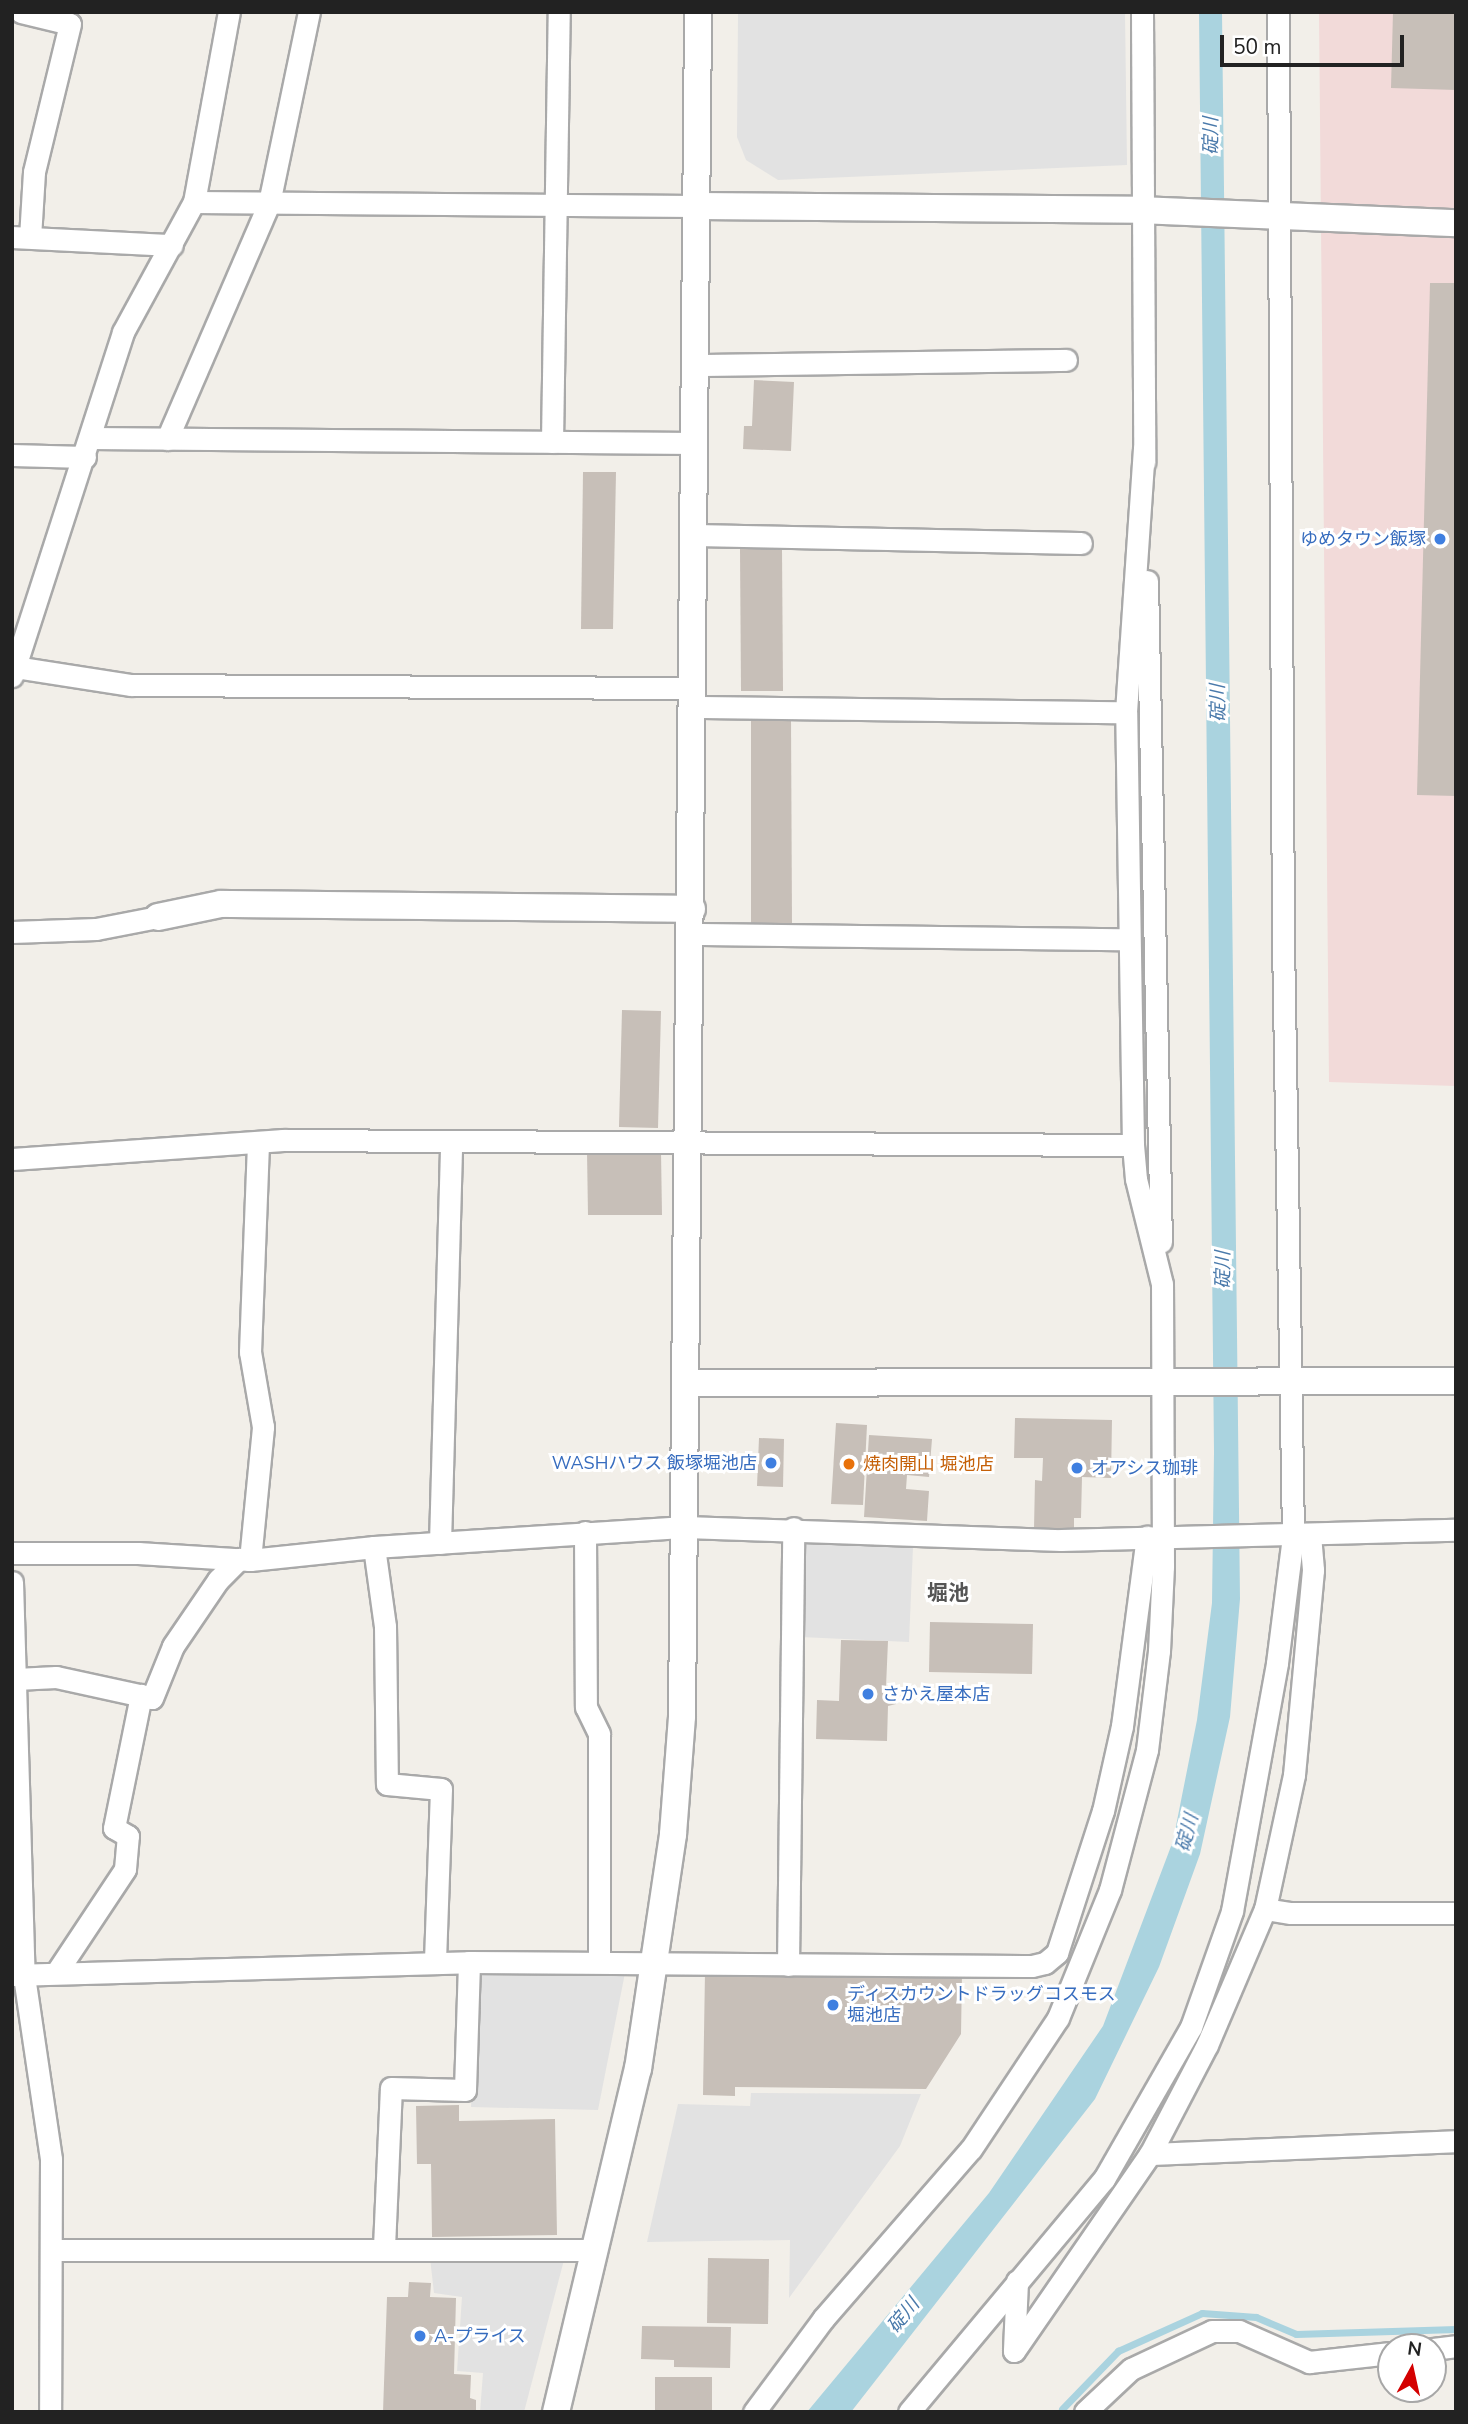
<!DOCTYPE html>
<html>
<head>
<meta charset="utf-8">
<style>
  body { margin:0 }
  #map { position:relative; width:1468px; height:2424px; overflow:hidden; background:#f2efe9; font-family:"Nunito Sans","Noto Sans JP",sans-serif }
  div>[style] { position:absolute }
  .commercial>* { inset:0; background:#f2dad9 }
  .parking>* { inset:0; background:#e2e2e2 }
  .water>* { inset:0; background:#aad3df }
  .stream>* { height:7px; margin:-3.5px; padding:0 3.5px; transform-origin:3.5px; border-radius:3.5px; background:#aad3df }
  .building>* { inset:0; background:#c7bfb8 }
  .roads { filter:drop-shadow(2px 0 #a9a9a9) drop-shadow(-2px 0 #a9a9a9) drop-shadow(0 2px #a9a9a9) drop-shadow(0 -2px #a9a9a9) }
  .minor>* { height:21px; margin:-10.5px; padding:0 10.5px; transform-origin:10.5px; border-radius:10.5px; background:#fff }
  .tertiary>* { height:26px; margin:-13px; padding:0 13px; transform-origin:13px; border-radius:13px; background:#fff }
  .dots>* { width:19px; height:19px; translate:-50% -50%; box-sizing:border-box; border:4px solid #fff; border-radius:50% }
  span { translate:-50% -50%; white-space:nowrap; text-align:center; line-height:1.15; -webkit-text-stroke:6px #fff; paint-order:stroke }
  .shop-label { font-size:18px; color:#366cbe }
  .right { translate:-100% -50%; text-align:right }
  .left { translate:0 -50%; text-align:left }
  .food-label { font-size:18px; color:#c56008 }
  .water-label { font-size:19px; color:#4a7aab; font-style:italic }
  .quarter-label { font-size:21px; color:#555; font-weight:700 }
  .frame { position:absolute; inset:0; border:14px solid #222; pointer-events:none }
  .north { position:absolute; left:1377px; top:2333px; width:70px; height:70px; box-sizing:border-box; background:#fff; border:2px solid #a7a7a7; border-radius:50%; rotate:8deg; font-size:19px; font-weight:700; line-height:28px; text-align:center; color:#222 }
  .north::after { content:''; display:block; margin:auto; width:24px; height:32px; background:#d40000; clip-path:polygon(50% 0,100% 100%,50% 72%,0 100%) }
  .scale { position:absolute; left:1220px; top:35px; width:184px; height:32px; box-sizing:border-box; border:4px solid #222; border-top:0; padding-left:9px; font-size:21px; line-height:24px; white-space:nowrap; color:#222; -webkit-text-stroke:5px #fff; paint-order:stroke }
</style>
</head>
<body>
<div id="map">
  <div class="commercial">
    <div style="clip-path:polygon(1319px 12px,1456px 12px,1456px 1086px,1329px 1082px)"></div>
  </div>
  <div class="parking">
    <div style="clip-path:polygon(738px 12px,1125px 12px,1127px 165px,778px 180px,746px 160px,737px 137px)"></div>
    <div style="clip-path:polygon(805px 1542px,913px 1547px,909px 1642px,801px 1637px)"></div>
    <div style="clip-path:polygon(478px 1973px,625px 1973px,598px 2110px,471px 2107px)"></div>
    <div style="clip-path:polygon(751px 2093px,921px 2094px,900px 2146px,789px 2298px,790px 2240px,647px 2242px,678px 2104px,750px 2106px)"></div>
    <div style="clip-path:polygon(430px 2258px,564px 2260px,524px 2412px,480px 2412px,483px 2373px,457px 2371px,462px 2297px,434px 2293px)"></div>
  </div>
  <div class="water">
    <div style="clip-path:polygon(1199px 12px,1222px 12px,1240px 1599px,1230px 1717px,1200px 1854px,1159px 1967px,1095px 2099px,851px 2412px,807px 2412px,989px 2193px,1103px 2026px,1173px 1841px,1197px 1720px,1212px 1603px,1214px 1452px)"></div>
  </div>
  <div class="stream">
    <div style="left:1062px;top:2409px;width:81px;rotate:-46deg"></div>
    <div style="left:1118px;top:2351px;width:92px;rotate:-24.3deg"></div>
    <div style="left:1202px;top:2313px;width:54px;rotate:4.2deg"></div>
    <div style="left:1256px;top:2317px;width:43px;rotate:23deg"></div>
    <div style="left:1296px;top:2334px;width:160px;rotate:-1.8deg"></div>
  </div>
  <div class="building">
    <div style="clip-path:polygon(1393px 12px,1456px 12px,1456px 90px,1391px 88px)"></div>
    <div style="clip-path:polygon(1430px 283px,1456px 283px,1456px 796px,1417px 795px)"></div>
    <div style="clip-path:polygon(754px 380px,794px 382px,791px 451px,743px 449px,744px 426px,752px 426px)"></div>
    <div style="clip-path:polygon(583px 472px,616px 472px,613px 629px,581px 629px)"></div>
    <div style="clip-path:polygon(740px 549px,782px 549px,783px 691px,741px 691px)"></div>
    <div style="clip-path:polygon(751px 717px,791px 717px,792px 925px,751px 925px)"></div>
    <div style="clip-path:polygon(622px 1010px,661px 1011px,658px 1128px,619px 1127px)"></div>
    <div style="clip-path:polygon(587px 1152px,661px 1152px,662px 1215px,588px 1215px)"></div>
    <div style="clip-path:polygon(1015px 1418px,1112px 1420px,1111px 1478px,1082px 1477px,1081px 1518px,1074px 1518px,1074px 1530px,1034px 1529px,1035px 1480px,1042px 1481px,1043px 1458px,1014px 1458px)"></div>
    <div style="clip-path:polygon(836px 1423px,867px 1425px,863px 1505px,831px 1504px)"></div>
    <div style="clip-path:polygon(869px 1435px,932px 1439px,929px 1477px,907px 1475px,906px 1489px,929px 1491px,927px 1521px,864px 1517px)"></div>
    <div style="clip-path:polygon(759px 1438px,784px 1439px,783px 1487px,757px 1486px)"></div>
    <div style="clip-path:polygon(930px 1622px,1033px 1624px,1032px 1674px,929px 1672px)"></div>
    <div style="clip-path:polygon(841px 1640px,888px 1641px,886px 1687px,897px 1687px,896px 1704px,888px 1706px,887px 1741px,816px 1739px,817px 1700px,839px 1701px)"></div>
    <div style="clip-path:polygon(705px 1972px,962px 1975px,961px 2034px,926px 2089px,735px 2087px,735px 2096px,703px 2095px)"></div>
    <div style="clip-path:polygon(459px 2105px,459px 2121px,555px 2119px,557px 2235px,432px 2237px,431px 2164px,417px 2164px,416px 2106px)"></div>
    <div style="clip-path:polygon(708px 2258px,769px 2259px,768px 2324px,707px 2323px)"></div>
    <div style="clip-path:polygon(409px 2282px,431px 2283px,430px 2297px,456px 2298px,454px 2374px,471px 2375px,470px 2398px,476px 2400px,476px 2412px,383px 2412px,387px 2297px,408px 2297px)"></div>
    <div style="clip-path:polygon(642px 2326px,731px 2327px,730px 2368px,674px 2367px,674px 2360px,641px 2359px)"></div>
    <div style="clip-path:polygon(655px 2377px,712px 2377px,712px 2412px,655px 2411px)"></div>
  </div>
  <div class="roads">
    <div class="minor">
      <div style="left:21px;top:12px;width:50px;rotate:13.8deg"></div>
      <div style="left:70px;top:24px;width:152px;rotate:103.7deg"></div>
      <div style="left:34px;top:172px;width:65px;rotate:93.5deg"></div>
      <div style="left:1142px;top:12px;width:450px;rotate:89.7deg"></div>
      <div style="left:194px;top:202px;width:505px;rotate:0.45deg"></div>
      <div style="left:12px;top:237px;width:160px;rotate:2.9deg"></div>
      <div style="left:696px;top:365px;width:370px;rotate:-0.8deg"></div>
      <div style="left:90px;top:438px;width:605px;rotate:0.47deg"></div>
      <div style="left:167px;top:439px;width:257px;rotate:-66.6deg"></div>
      <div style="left:269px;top:203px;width:195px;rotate:-78.2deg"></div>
      <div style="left:552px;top:442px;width:430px;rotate:-89.1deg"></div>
      <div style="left:12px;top:455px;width:73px;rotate:1.6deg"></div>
      <div style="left:694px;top:535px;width:387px;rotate:1.2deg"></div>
      <div style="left:1147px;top:581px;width:661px;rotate:88.79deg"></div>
      <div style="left:15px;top:667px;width:117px;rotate:8.8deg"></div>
      <div style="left:131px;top:685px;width:562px;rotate:0.31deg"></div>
      <div style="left:12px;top:676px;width:361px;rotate:-72.1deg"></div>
      <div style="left:123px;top:332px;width:148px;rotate:-61.4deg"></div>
      <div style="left:194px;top:202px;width:193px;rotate:-79.6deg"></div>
      <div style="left:693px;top:707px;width:433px;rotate:0.7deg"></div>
      <div style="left:12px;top:932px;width:84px;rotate:-2deg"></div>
      <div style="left:96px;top:929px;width:63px;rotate:-11deg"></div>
      <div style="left:692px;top:934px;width:437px;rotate:0.7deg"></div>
      <div style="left:12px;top:1159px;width:272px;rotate:-4deg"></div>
      <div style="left:283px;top:1140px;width:850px;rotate:0.34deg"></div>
      <div style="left:585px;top:1532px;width:175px;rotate:89.7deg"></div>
      <div style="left:586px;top:1707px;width:30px;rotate:64deg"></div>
      <div style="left:599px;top:1734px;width:228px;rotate:90deg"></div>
      <div style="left:1310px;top:1535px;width:35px;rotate:85deg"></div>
      <div style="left:1313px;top:1570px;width:206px;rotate:95.3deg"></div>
      <div style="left:1294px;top:1775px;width:137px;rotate:102.2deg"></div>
      <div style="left:1265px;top:1909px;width:26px;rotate:9deg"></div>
      <div style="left:1291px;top:1913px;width:165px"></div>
      <div style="left:440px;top:1543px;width:402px;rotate:-88.4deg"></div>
      <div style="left:374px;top:1547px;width:80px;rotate:82.1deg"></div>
      <div style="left:385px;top:1626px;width:158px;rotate:89.3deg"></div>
      <div style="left:387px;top:1784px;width:54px;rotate:5.3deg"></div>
      <div style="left:441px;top:1789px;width:174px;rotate:92deg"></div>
      <div style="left:12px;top:1553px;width:126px"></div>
      <div style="left:138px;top:1553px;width:112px;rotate:3.6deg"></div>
      <div style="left:250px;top:1560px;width:125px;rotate:-6deg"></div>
      <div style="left:374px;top:1547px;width:312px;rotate:-3.7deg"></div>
      <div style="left:685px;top:1527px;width:376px;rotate:2deg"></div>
      <div style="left:1061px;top:1540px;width:395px;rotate:-1.5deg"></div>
      <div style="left:250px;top:1560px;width:134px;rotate:-84.4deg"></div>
      <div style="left:263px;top:1427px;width:76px;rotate:-99.8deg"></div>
      <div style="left:250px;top:1352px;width:210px;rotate:-87.8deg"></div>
      <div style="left:12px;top:1582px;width:394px;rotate:88.3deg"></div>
      <div style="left:24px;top:1976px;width:185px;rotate:81.6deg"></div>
      <div style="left:51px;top:2159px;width:253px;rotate:90.2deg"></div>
      <div style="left:16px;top:1679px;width:40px;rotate:-2.9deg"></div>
      <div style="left:56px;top:1677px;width:98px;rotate:12.3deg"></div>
      <div style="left:152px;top:1698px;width:56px;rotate:-68deg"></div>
      <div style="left:173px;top:1646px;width:80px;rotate:-55.7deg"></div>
      <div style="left:218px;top:1580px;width:30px;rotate:-45deg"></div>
      <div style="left:788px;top:1965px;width:437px;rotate:-89.3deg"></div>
      <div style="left:58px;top:1970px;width:121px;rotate:-56.4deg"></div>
      <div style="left:125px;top:1869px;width:33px;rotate:-85deg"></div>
      <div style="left:128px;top:1836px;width:16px;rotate:-150deg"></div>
      <div style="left:114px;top:1828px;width:136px;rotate:-78.5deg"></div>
      <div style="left:12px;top:1975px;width:457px;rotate:-1.6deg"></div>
      <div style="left:469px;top:1962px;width:563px;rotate:0.41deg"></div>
      <div style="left:1032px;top:1966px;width:13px;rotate:-13deg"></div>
      <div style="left:1045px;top:1963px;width:16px;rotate:-40deg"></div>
      <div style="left:1057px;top:1953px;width:149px;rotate:-72.1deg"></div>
      <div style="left:1103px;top:1811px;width:87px;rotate:-77.4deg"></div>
      <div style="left:1122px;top:1726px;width:191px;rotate:-82.5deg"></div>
      <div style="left:1150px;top:2154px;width:306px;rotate:-2.4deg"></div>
      <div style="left:384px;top:2247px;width:159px;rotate:-87.5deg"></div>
      <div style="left:391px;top:2088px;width:74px;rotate:1.5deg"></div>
      <div style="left:465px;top:2090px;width:128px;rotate:-88.2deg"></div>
      <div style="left:52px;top:2250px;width:544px"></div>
      <div style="left:1017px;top:2281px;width:70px;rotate:92.5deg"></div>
      <div style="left:1014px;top:2351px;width:239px;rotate:-55.4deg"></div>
      <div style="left:1150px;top:2154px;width:123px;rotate:-62.4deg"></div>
      <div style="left:1207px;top:2045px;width:148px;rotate:-66.9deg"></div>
      <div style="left:1433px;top:2349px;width:23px;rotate:-7deg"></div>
      <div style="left:754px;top:2412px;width:116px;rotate:-53.4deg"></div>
      <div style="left:823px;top:2319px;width:225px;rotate:-49deg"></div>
      <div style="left:971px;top:2149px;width:157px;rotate:-56.4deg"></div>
      <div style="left:1058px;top:2018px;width:138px;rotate:-67.9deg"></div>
      <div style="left:1110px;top:1890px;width:145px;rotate:-75.2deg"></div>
      <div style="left:1147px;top:1750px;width:100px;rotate:-83.1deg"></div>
      <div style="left:1159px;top:1651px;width:85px;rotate:-87.3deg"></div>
      <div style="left:1163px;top:1566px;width:282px;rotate:-90.2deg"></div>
      <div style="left:1162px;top:1284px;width:108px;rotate:-103.9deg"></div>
      <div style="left:1136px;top:1179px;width:34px;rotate:-95deg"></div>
      <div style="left:1133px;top:1145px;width:433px;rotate:-90.9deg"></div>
      <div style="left:1126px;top:712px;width:265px;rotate:-86.1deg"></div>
      <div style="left:909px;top:2412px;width:304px;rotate:-50.1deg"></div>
      <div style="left:1104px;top:2179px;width:175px;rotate:-60.2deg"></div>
      <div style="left:1191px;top:2027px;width:123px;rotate:-70.5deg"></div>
      <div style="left:1232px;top:1911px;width:252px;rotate:-79.7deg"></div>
      <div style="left:1277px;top:1663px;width:128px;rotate:-82.8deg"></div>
      <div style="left:1293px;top:1536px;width:594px;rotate:-90.96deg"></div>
      <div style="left:1283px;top:942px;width:930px;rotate:-90.31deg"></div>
      <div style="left:1085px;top:2412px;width:63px;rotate:-43.1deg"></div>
      <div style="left:1131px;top:2369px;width:89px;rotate:-25.1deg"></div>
      <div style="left:1212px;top:2331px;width:27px"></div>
      <div style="left:1239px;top:2331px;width:77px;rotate:23.9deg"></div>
      <div style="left:1309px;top:2362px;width:82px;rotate:-6.3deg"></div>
    </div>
    <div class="tertiary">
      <div style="left:699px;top:206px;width:441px;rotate:0.5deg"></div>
      <div style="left:1140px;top:210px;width:316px;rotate:2.4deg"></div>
      <div style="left:158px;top:917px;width:64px;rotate:-11.7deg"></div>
      <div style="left:221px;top:904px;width:471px;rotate:0.6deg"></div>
      <div style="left:688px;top:1383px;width:768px;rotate:-0.15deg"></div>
      <div style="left:556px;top:2412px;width:353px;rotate:-76.6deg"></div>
      <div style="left:638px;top:2069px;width:238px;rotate:-81.5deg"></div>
      <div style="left:673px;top:1834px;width:118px;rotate:-85.6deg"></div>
      <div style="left:682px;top:1716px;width:1704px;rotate:-89.46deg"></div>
    </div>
  </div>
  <div class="dots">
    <div style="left:1440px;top:539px;background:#3f7fe0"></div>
    <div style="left:771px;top:1463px;background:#3f7fe0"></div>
    <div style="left:849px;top:1464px;background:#e8710a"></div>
    <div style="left:1077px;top:1468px;background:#3f7fe0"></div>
    <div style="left:868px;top:1694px;background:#3f7fe0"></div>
    <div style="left:833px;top:2005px;background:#3f7fe0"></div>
    <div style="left:420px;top:2336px;background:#3f7fe0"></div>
  </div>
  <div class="shop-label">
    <span class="right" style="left:1426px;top:539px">ゆめタウン飯塚</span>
    <span class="right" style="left:757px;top:1463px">WASHハウス 飯塚堀池店</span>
    <span class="left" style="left:1091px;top:1468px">オアシス珈琲</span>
    <span class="left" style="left:882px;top:1694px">さかえ屋本店</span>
    <span class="left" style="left:847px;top:2005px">ディスカウントドラッグコスモス<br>堀池店</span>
    <span class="left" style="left:434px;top:2336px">A-プライス</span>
  </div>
  <div class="food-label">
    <span class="left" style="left:863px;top:1464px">焼肉開山 堀池店</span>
  </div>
  <div class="water-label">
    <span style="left:1212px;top:136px;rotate:-90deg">碇川</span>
    <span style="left:1219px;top:703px;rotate:-91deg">碇川</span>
    <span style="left:1224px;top:1270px;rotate:-90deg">碇川</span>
    <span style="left:1188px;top:1833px;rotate:-75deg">碇川</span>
    <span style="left:904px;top:2316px;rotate:-51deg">碇川</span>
  </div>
  <div class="quarter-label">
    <span style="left:948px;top:1593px">堀池</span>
  </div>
  <div class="frame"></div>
  <div class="north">N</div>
  <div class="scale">50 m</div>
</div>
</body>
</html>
